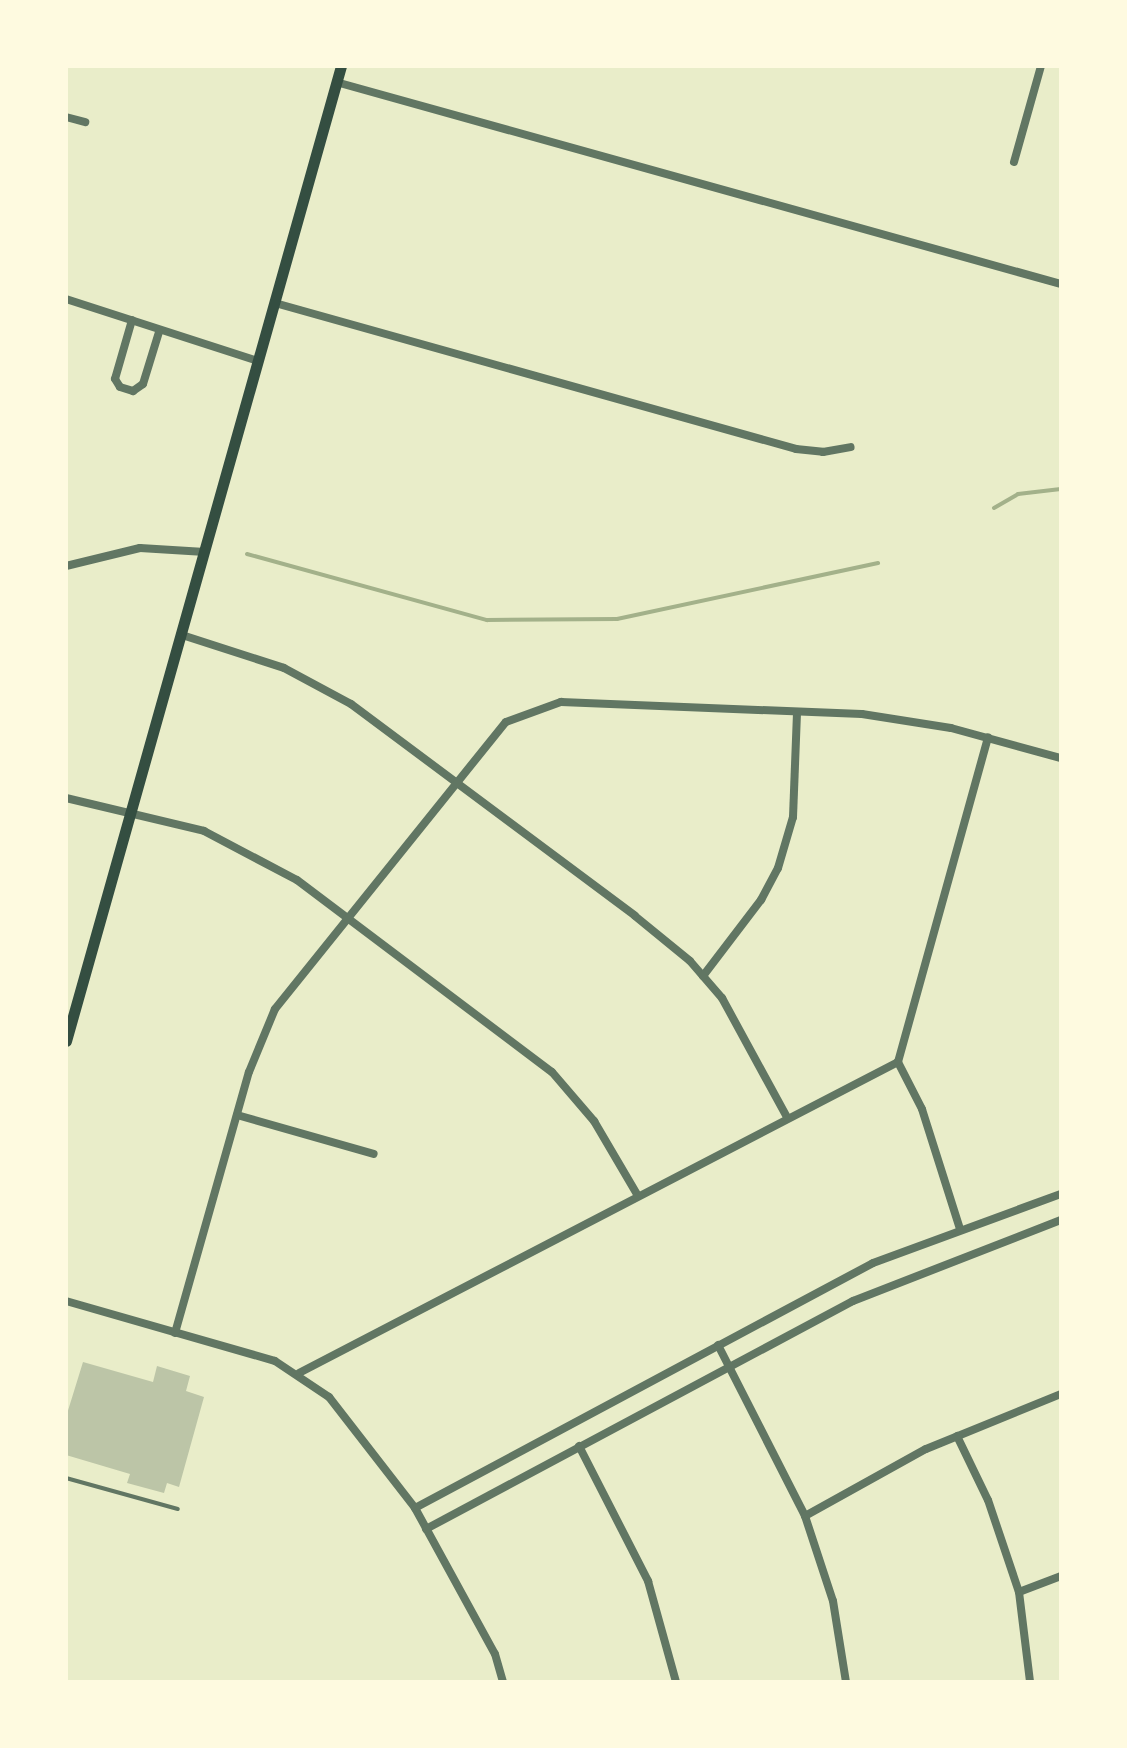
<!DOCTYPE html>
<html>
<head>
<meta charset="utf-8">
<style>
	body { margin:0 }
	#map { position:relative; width:1127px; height:1748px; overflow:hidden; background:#e9edc9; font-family:"Fira Sans",sans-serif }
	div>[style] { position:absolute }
	.stream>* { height:4px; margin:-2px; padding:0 2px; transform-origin:2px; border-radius:2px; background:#a3b18a }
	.building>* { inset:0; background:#bcc5a7 }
	.service>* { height:4px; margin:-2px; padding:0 2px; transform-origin:2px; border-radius:2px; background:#617663 }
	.minor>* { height:8px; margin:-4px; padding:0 4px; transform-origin:4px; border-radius:4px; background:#617663 }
	.secondary>* { height:11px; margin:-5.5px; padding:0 5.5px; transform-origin:5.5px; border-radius:5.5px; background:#344e41 }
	span { translate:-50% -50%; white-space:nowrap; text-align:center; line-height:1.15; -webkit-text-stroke:6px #fefae0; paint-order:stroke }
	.frame { position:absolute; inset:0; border:68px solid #fefae0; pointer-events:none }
</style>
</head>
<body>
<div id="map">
	<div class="stream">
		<div style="left:994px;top:508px;width:28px;rotate:-30deg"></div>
		<div style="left:1018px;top:494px;width:43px;rotate:-6.6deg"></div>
		<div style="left:247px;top:554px;width:249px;rotate:15.4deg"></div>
		<div style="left:487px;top:620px;width:130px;rotate:-0.4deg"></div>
		<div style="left:617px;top:619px;width:267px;rotate:-12.1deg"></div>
	</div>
	<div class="building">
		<div style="clip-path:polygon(83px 1362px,153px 1382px,157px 1366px,190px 1376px,186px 1391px,204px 1397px,179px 1487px,167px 1483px,164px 1493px,127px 1483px,130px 1474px,66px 1455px,66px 1417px)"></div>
	</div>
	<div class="service">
		<div style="left:66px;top:1478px;width:116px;rotate:15.5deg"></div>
	</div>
	<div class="minor">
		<div style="left:336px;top:82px;width:753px;rotate:15.57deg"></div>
		<div style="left:66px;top:117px;width:20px;rotate:15deg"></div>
		<div style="left:1014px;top:162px;width:100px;rotate:-74.3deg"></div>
		<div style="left:66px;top:299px;width:202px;rotate:17.9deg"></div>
		<div style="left:275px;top:303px;width:541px;rotate:15.65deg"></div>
		<div style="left:796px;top:449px;width:27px;rotate:6deg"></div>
		<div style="left:823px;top:452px;width:28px;rotate:-10deg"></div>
		<div style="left:132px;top:320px;width:61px;rotate:106.1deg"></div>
		<div style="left:115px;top:379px;width:9px;rotate:58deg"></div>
		<div style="left:120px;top:387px;width:14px;rotate:17deg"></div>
		<div style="left:133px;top:391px;width:12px;rotate:-35deg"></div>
		<div style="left:143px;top:384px;width:54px;rotate:-72.9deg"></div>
		<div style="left:66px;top:566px;width:76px;rotate:-13.7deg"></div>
		<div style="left:140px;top:548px;width:65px;rotate:3.5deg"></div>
		<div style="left:182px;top:635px;width:107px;rotate:17.9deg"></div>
		<div style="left:284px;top:668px;width:76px;rotate:28.2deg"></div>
		<div style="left:351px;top:704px;width:354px;rotate:36.7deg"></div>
		<div style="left:635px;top:916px;width:71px;rotate:39.3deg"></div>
		<div style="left:690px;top:961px;width:49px;rotate:49.1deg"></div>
		<div style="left:722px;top:998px;width:136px;rotate:61.4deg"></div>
		<div style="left:66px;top:798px;width:142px;rotate:13.4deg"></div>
		<div style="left:204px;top:831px;width:105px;rotate:27.8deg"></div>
		<div style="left:297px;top:880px;width:319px;rotate:37deg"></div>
		<div style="left:552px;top:1072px;width:65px;rotate:49.4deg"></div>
		<div style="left:594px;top:1121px;width:87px;rotate:59.6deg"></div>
		<div style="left:703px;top:976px;width:96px;rotate:-52.7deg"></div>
		<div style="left:761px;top:900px;width:36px;rotate:-62deg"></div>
		<div style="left:778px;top:868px;width:53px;rotate:-73.6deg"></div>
		<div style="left:793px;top:817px;width:105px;rotate:-87.8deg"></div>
		<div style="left:237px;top:1115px;width:142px;rotate:15.9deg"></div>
		<div style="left:960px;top:1229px;width:126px;rotate:-107.6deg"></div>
		<div style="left:922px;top:1109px;width:53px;rotate:-117.1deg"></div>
		<div style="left:898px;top:1062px;width:337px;rotate:-74.5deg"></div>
		<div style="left:66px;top:1301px;width:217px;rotate:16deg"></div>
		<div style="left:275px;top:1361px;width:65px;rotate:33.7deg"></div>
		<div style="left:329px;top:1397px;width:140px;rotate:52.2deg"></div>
		<div style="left:415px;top:1508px;width:166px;rotate:61.3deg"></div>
		<div style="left:495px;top:1654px;width:29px;rotate:74deg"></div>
		<div style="left:175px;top:1333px;width:271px;rotate:-74.2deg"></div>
		<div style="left:249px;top:1072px;width:68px;rotate:-67.6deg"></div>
		<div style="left:275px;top:1009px;width:368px;rotate:-51.2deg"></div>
		<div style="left:506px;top:722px;width:59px;rotate:-20deg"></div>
		<div style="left:561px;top:702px;width:301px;rotate:2.3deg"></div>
		<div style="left:862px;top:714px;width:90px;rotate:8.9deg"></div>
		<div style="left:951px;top:728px;width:114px;rotate:15.3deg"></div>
		<div style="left:718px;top:1345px;width:192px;rotate:63deg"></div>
		<div style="left:805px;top:1516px;width:89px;rotate:71.8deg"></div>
		<div style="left:833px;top:1601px;width:82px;rotate:80.9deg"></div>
		<div style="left:299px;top:1373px;width:675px;rotate:-27.44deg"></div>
		<div style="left:957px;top:1436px;width:71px;rotate:64.2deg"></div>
		<div style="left:988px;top:1500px;width:97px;rotate:71.4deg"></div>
		<div style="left:1019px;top:1592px;width:91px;rotate:83deg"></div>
		<div style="left:579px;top:1446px;width:152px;rotate:62.9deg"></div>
		<div style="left:648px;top:1581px;width:105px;rotate:74.5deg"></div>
		<div style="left:415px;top:1508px;width:519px;rotate:-28.14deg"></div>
		<div style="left:873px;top:1263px;width:200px;rotate:-20.2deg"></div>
		<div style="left:805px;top:1516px;width:138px;rotate:-29deg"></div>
		<div style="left:926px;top:1449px;width:146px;rotate:-22.2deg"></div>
		<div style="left:426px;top:1529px;width:484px;rotate:-28.1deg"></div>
		<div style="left:853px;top:1301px;width:223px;rotate:-21.3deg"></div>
		<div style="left:1019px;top:1592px;width:45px;rotate:-20.9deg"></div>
	</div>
	<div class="secondary">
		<div style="left:66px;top:1041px;width:1013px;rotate:-74.25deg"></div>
	</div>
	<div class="frame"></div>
</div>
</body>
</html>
